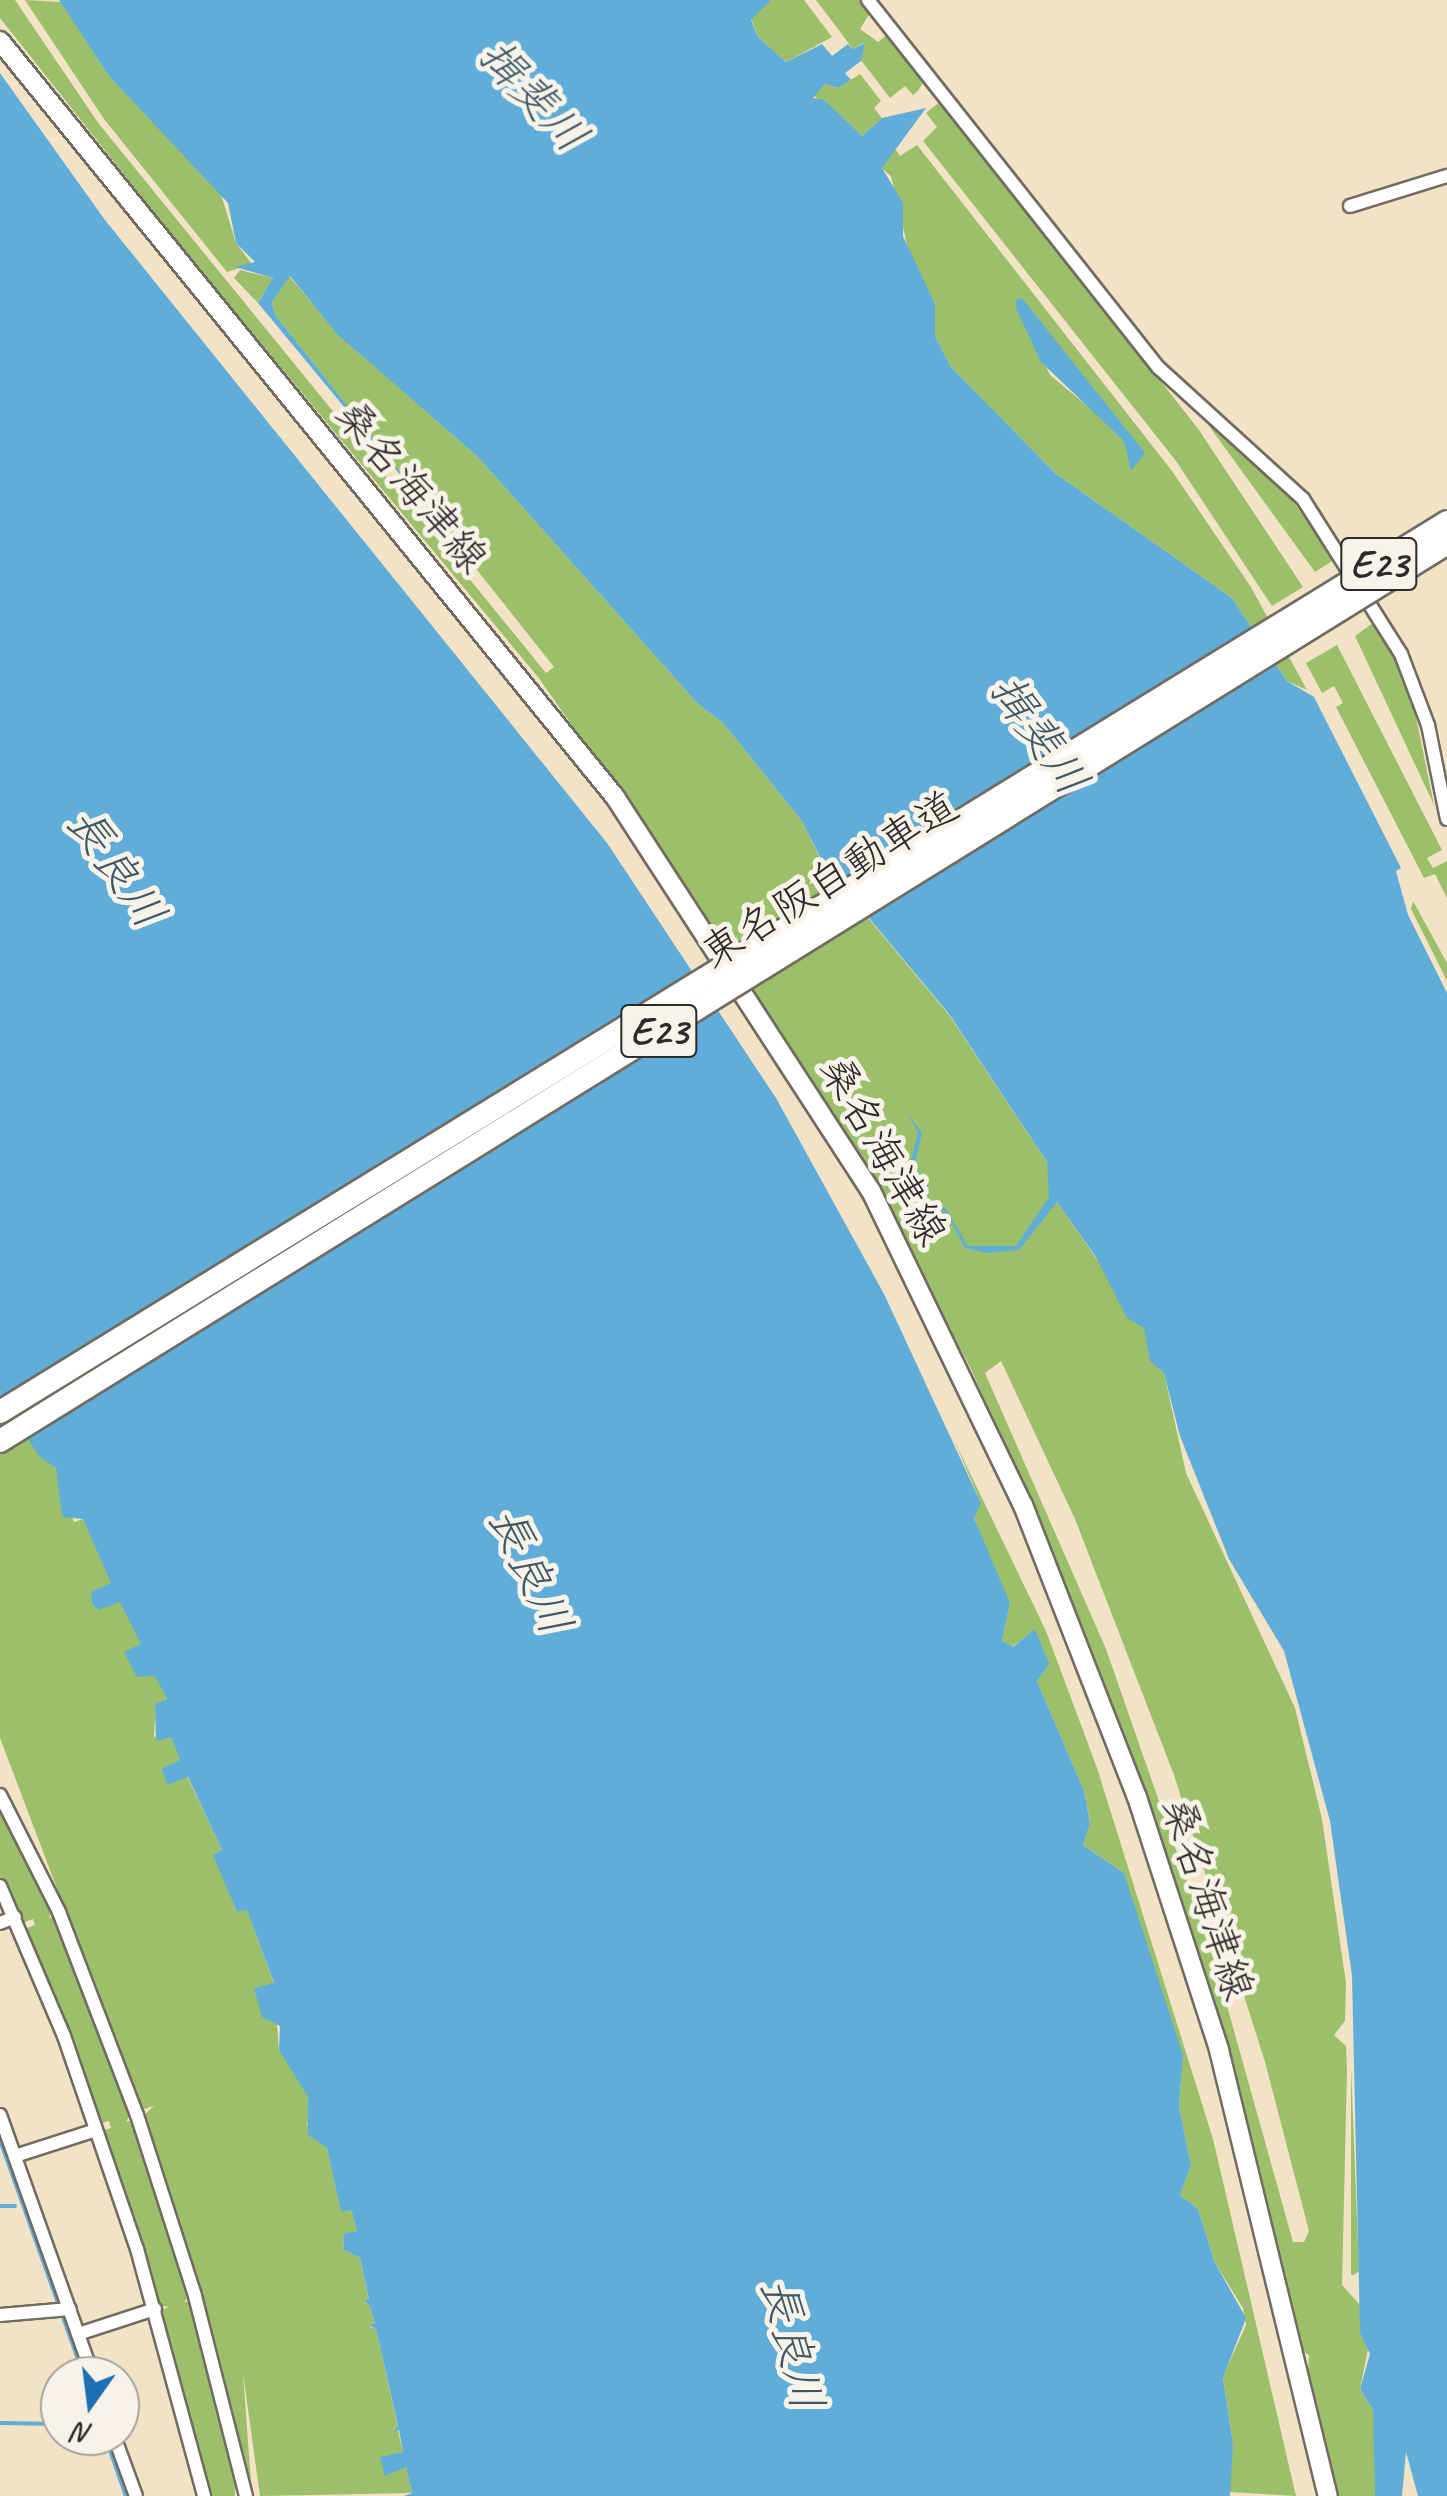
<!DOCTYPE html>
<html>
<head>
<meta charset="utf-8">
<style>
	body { margin:0 }
	#map { position:relative; width:1447px; height:2496px; overflow:hidden; background:#f2e2c6; font-family:Caveat,"Klee One",sans-serif }
	div>[style] { position:absolute }
	.green>* { inset:0; background:#9cc06a }
	.water>* { inset:0; background:#60add9 }
	.stream>* { height:4px; margin:-2px; padding:0 2px; transform-origin:2px; border-radius:2px; background:#60add9 }
	.roads { filter:drop-shadow(2px 0 #716b61) drop-shadow(-2px 0 #716b61) drop-shadow(0 2px #716b61) drop-shadow(0 -2px #716b61) }
	.street>* { height:12px; margin:-6px; padding:0 6px; transform-origin:6px; border-radius:6px; background:#fff }
	.secondary>* { height:18px; margin:-9px; padding:0 9px; transform-origin:9px; border-radius:9px; background:#fff }
	.bridges { filter:drop-shadow(2px 0 #716b61) drop-shadow(-2px 0 #716b61) drop-shadow(0 2px #716b61) drop-shadow(0 -2px #716b61) }
	.highway-bridge>* { height:22px; margin:-11px; padding:0 11px; transform-origin:11px; border-radius:11px; background:#fff }
	span { translate:-50% -50%; white-space:nowrap; text-align:center; line-height:1.15; -webkit-text-stroke:10px #f7f3e8; paint-order:stroke }
	.shield-label span { padding:2px 8px; background:#f7f3e8; border:2px solid; border-radius:8px; -webkit-text-stroke-width:0 }
	.shield-label { font-size:40px; color:#2b2b2b; font-weight:700 }
	.street-label { font-size:42px; color:#2b2b2b }
	.water-label { font-size:45px; color:#3e5868; font-style:italic }
	.north { position:absolute; left:40px; top:2356px; width:100px; height:100px; box-sizing:border-box; background:#f7f3e8; border:2px solid #a5a39c; border-radius:50%; rotate:194deg; font-size:28px; font-weight:700; line-height:40px; text-align:center; color:#2b2b2b }
	.north::after { content:''; display:block; margin:auto; width:35px; height:45px; background:#1f6fb2; clip-path:polygon(50% 0,100% 100%,50% 72%,0 100%) }
</style>
</head>
<body>
<div id="map">
	<div class="green">
		<div style="clip-path:polygon(evenodd,0 0,15px 0,99px 124px,546px 673px,554px 667px,275px 315px,272px 302px,289px 276px,338px 334px,477px 456px,698px 704px,723px 723px,802px 821px,823px 864px,949px 1015px,1047px 1162px,1053px 1196px,1144px 1327px,1164px 1373px,1186px 1473px,1295px 1708px,1322px 1819px,1346px 1983px,1345px 2021px,1334px 2035px,1346px 2046px,1347px 2069px,1342px 2285px,1360px 2305px,1360px 2333px,1369px 2344px,1360px 2389px,1373px 2410px,1378px 2496px,1338px 2496px,1308px 2372px,1309px 2355px,1302px 2351px,1225px 2049px,1142px 1794px,1029px 1501px,971px 1369px,873px 1185px,714px 928px,538px 677px,195px 264px,0 18px,0 0,1001px 1361px,1075px 1519px,1174px 1775px,1265px 2062px,1309px 2231px,1304px 2242px,1293px 2242px,1214px 1959px,1106px 1649px,985px 1373px,1001px 1361px)"></div>
		<div style="clip-path:polygon(25px 0,61px 2px,109px 76px,220px 191px,236px 243px,252px 264px,227px 272px,104px 119px)"></div>
		<div style="clip-path:polygon(771px 0,804px 0,832px 37px,786px 62px,758px 37px,751px 18px)"></div>
		<div style="clip-path:polygon(816px 0,861px 0,870px 13px,860px 29px,878px 42px,887px 35px,924px 81px,918px 91px,913px 95px,905px 86px,890px 98px,857px 55px,864px 43px,853px 49px)"></div>
		<div style="clip-path:polygon(860px 74px,881px 101px,874px 108px,882px 118px,862px 136px,813px 95px,825px 84px,838px 88px)"></div>
		<div style="clip-path:polygon(941px 101px,1199px 430px,1303px 587px,1272px 606px,1176px 461px,923px 141px,937px 127px,926px 113px)"></div>
		<div style="clip-path:polygon(evenodd,917px 145px,1172px 471px,1251px 587px,1307px 690px,1287px 681px,1232px 598px,1055px 473px,951px 367px,935px 336px,935px 304px,912px 266px,891px 176px,881px 168px,888px 154px,896px 150px,900px 156px,917px 145px,1015px 302px,1144px 453px,1050px 375px,1015px 302px)"></div>
		<div style="clip-path:polygon(240px 270px,273px 278px,258px 303px,234px 278px)"></div>
		<div style="clip-path:polygon(1204px 419px,1276px 480px,1337px 558px,1315px 572px)"></div>
		<div style="clip-path:polygon(1377px 620px,1412px 698px,1434px 805px,1355px 636px)"></div>
		<div style="clip-path:polygon(1337px 645px,1442px 850px,1427px 858px,1433px 868px,1447px 861px,1447px 898px,1435px 874px,1424px 878px,1336px 707px,1343px 703px,1334px 686px,1322px 693px,1306px 663px)"></div>
		<div style="clip-path:polygon(1413px 901px,1447px 963px,1447px 981px,1411px 909px)"></div>
		<div style="clip-path:polygon(0 1399px,56px 1468px,74px 1522px,83px 1519px,167px 1699px,156px 1704px,154px 1737px,171px 1737px,181px 1761px,161px 1769px,169px 1785px,187px 1776px,222px 1850px,214px 1855px,237px 1912px,247px 1909px,274px 1984px,279px 2050px,304px 2086px,312px 2111px,307px 2124px,327px 2148px,341px 2211px,351px 2210px,357px 2231px,343px 2235px,344px 2250px,360px 2258px,369px 2300px,364px 2302px,370px 2305px,375px 2325px,369px 2326px,376px 2329px,398px 2427px,393px 2430px,398px 2430px,403px 2452px,380px 2458px,406px 2466px,412px 2493px,260px 2496px,243px 2373px,252px 2496px,202px 2299px,143px 2116px,154px 2106px,141px 2110px,0 1738px)"></div>
		<div style="clip-path:polygon(954px 1440px,1046px 1631px,1097px 1768px,1213px 2139px,1296px 2496px,1228px 2492px,1233px 2444px,1223px 2377px,1246px 2325px,1243px 2308px,1215px 2263px,1198px 2209px,1180px 2195px,1191px 2166px,1179px 2106px,1181px 2081px,1124px 1873px,1083px 1845px,1090px 1822px,1084px 1791px,1037px 1681px,1035px 1630px,1012px 1647px,1002px 1641px,1010px 1603px,984px 1549px,972px 1510px,981px 1503px)"></div>
		<div style="clip-path:polygon(0 1803px,52px 1911px,49px 1918px,55px 1916px,130px 2115px,126px 2122px,132px 2120px,188px 2297px,184px 2302px,190px 2301px,235px 2475px,235px 2496px,207px 2496px,159px 2311px,169px 2307px,157px 2305px,101px 2131px,111px 2128px,109px 2121px,99px 2124px,25px 1929px,35px 1925px,33px 1919px,22px 1923px,0 1876px)"></div>
		<div style="clip-path:polygon(1351px 2066px,1359px 2271px,1354px 2275px,1351px 2275px)"></div>
	</div>
	<div class="water">
		<div style="clip-path:polygon(59px 0,771px 0,751px 20px,758px 37px,786px 62px,822px 44px,832px 56px,848px 44px,853px 49px,865px 43px,861px 61px,845px 73px,851px 80px,838px 88px,825px 84px,813px 98px,824px 100px,862px 136px,882px 118px,926px 108px,882px 168px,903px 203px,903px 236px,935px 304px,935px 336px,951px 367px,1055px 473px,1232px 598px,1287px 681px,1314px 697px,1401px 868px,1396px 871px,1408px 915px,1447px 993px,1447px 2496px,1418px 2496px,1406px 2452px,1402px 2496px,1375px 2496px,1373px 2410px,1360px 2389px,1370px 2354px,1360px 2333px,1352px 1976px,1330px 1821px,1284px 1651px,1229px 1559px,1180px 1436px,1164px 1373px,1150px 1361px,1144px 1328px,1127px 1318px,1096px 1257px,1057px 1202px,1019px 1250px,988px 1253px,965px 1248px,947px 1214px,924px 1202px,924px 1181px,909px 1169px,918px 1132px,906px 1112px,922px 1133px,914px 1167px,928px 1180px,928px 1200px,946px 1209px,968px 1246px,1016px 1246px,1049px 1197px,1047px 1162px,949px 1014px,823px 863px,802px 821px,723px 723px,698px 704px,477px 456px,337px 334px,290px 276px,272px 302px,275px 315px,456px 542px,258px 303px,273px 278px,235px 267px,255px 262px,236px 243px,228px 203px,109px 76px)"></div>
		<div style="clip-path:polygon(0 73px,105px 220px,607px 843px,776px 1098px,884px 1294px,981px 1503px,974px 1518px,1010px 1603px,1002px 1641px,1013px 1647px,1035px 1629px,1049px 1664px,1037px 1681px,1084px 1791px,1090px 1823px,1083px 1845px,1124px 1873px,1183px 2055px,1179px 2106px,1191px 2166px,1180px 2195px,1198px 2209px,1215px 2263px,1246px 2318px,1223px 2378px,1233px 2444px,1230px 2496px,404px 2496px,412px 2493px,406px 2467px,385px 2476px,380px 2457px,403px 2452px,399px 2430px,393px 2431px,398px 2426px,376px 2329px,369px 2325px,375px 2324px,370px 2306px,364px 2301px,369px 2299px,360px 2258px,344px 2250px,343px 2234px,357px 2231px,351px 2210px,341px 2212px,327px 2148px,308px 2135px,308px 2097px,279px 2050px,280px 2026px,262px 2017px,254px 1988px,274px 1983px,247px 1910px,237px 1912px,213px 1855px,222px 1850px,188px 1777px,168px 1785px,161px 1769px,180px 1760px,171px 1737px,156px 1741px,155px 1704px,167px 1699px,155px 1676px,137px 1677px,124px 1652px,141px 1644px,120px 1602px,98px 1610px,92px 1603px,91px 1592px,111px 1583px,83px 1519px,62px 1517px,56px 1468px,40px 1457px,0 1399px)"></div>
		<div style="clip-path:polygon(1022px 298px,1145px 453px,1131px 471px,1124px 441px,1041px 362px,1017px 311px,1015px 301px)"></div>
	</div>
	<div class="stream">
		<div style="left:0;top:2140px;width:176px;rotate:70.4deg"></div>
		<div style="left:0;top:2206px;width:15px"></div>
		<div style="left:62px;top:2314px;width:66px;rotate:70.5deg"></div>
		<div style="left:0;top:2423px;width:60px;rotate:1deg"></div>
		<div style="left:105px;top:2436px;width:64px;rotate:70.7deg"></div>
	</div>
	<div class="roads">
		<div class="street">
			<div style="left:868px;top:0;width:469px;rotate:51.7deg"></div>
			<div style="left:1159px;top:368px;width:195px;rotate:42.3deg"></div>
			<div style="left:1303px;top:499px;width:183px;rotate:57.7deg"></div>
			<div style="left:1401px;top:654px;width:76px;rotate:69.2deg"></div>
			<div style="left:1428px;top:725px;width:96px;rotate:78.6deg"></div>
			<div style="left:1350px;top:206px;width:102px;rotate:-17.2deg"></div>
			<div style="left:0;top:1795px;width:131px;rotate:63.2deg"></div>
			<div style="left:59px;top:1912px;width:217px;rotate:69deg"></div>
			<div style="left:137px;top:2115px;width:190px;rotate:72.2deg"></div>
			<div style="left:195px;top:2296px;width:206px;rotate:75.7deg"></div>
			<div style="left:0;top:1886px;width:163px;rotate:66.9deg"></div>
			<div style="left:64px;top:2036px;width:225px;rotate:71.1deg"></div>
			<div style="left:137px;top:2249px;width:256px;rotate:74.8deg"></div>
			<div style="left:0;top:1923px;width:16px;rotate:-22deg"></div>
			<div style="left:0;top:2115px;width:277px;rotate:70.4deg"></div>
			<div style="left:15px;top:2156px;width:85px;rotate:-17.8deg"></div>
			<div style="left:0;top:2315px;width:70px;rotate:-4.9deg"></div>
			<div style="left:78px;top:2334px;width:81px;rotate:-18deg"></div>
			<div style="left:114px;top:2436px;width:64px;rotate:69.9deg"></div>
		</div>
		<div class="secondary">
			<div style="left:0;top:41px;width:975px;rotate:50.87deg"></div>
			<div style="left:615px;top:797px;width:470px;rotate:57deg"></div>
			<div style="left:871px;top:1191px;width:349px;rotate:64.2deg"></div>
			<div style="left:1023px;top:1505px;width:313px;rotate:68.7deg"></div>
			<div style="left:1137px;top:1797px;width:266px;rotate:72deg"></div>
			<div style="left:1219px;top:2050px;width:459px;rotate:76.3deg"></div>
		</div>
	</div>
	<div class="bridges">
		<div class="highway-bridge">
			<div style="left:0;top:1412px;width:1699px;rotate:-31.59deg"></div>
			<div style="left:0;top:1441px;width:1703px;rotate:-31.82deg"></div>
		</div>
	</div>
	<div class="shield-label">
		<span style="left:1379px;top:564px">E23</span>
		<span style="left:659px;top:1031px">E23</span>
	</div>
	<div class="street-label">
		<span style="left:411px;top:487px;rotate:50deg">桑名海津線</span>
		<span style="left:830px;top:880px;rotate:-32deg">東名阪自動車道</span>
		<span style="left:883px;top:1151px;rotate:60deg">桑名海津線</span>
		<span style="left:1207px;top:1899px;rotate:72deg">桑名海津線</span>
	</div>
	<div class="water-label">
		<span style="left:533px;top:96px;rotate:47deg">揖斐川</span>
		<span style="left:1039px;top:735px;rotate:55deg">揖斐川</span>
		<span style="left:116px;top:868px;rotate:55deg">長良川</span>
		<span style="left:530px;top:1571px;rotate:65deg">長良川</span>
		<span style="left:792px;top:2344px;rotate:76deg">長良川</span>
	</div>
	<div class="north">N</div>
</div>
</body>
</html>
